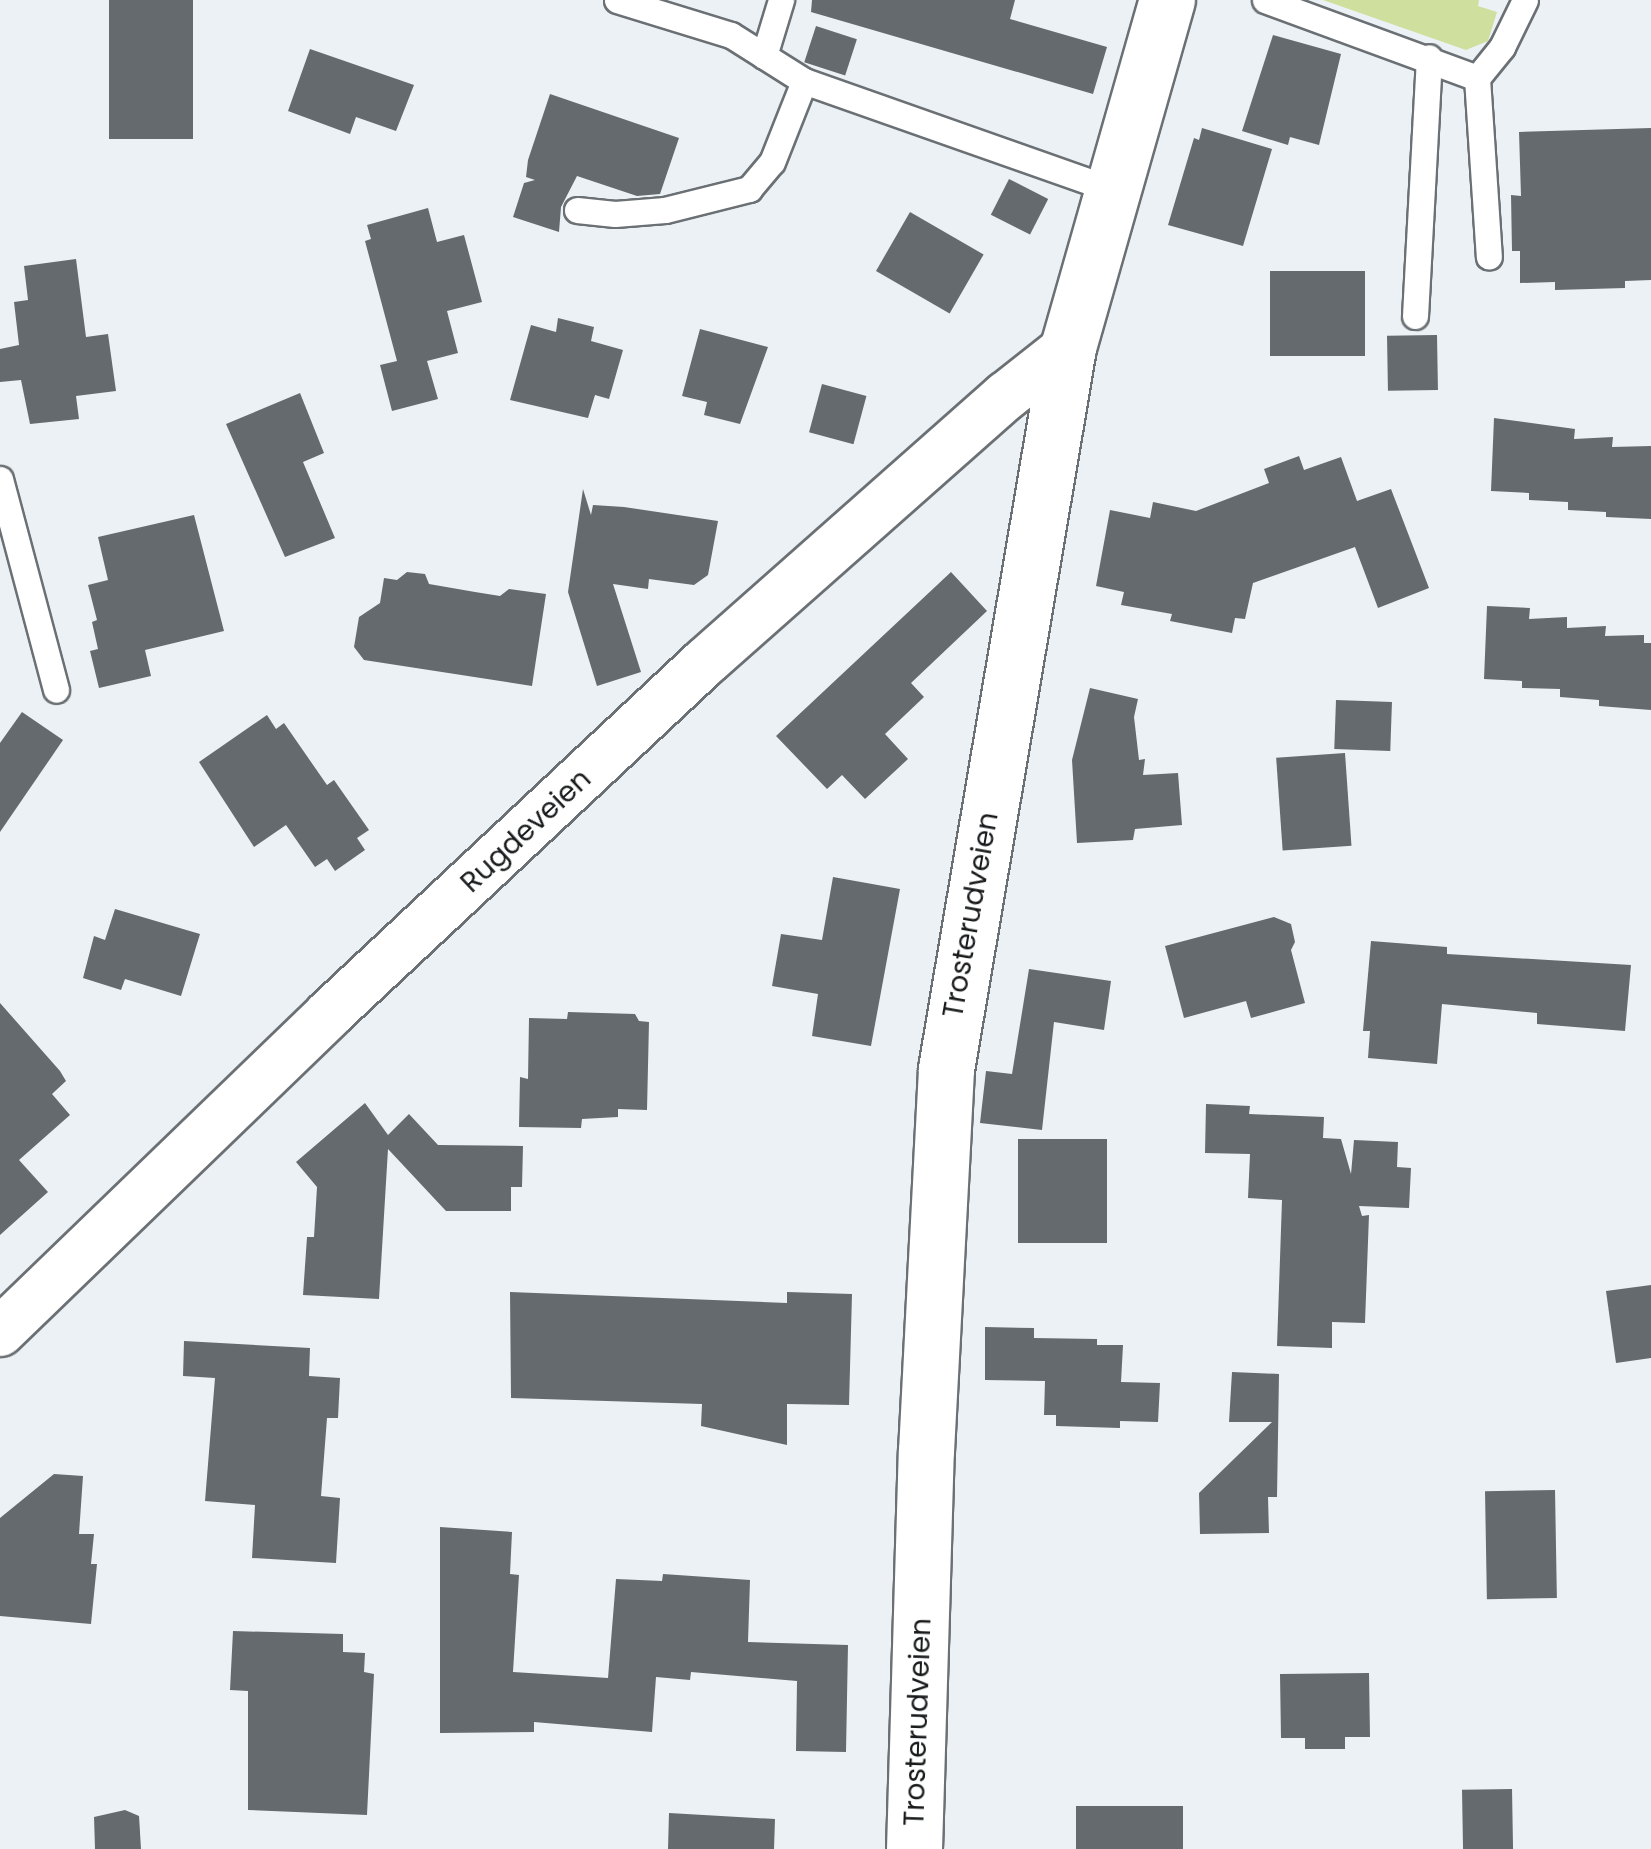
<!DOCTYPE html>
<html>
<head>
<meta charset="utf-8">
<style>
	body { margin:0 }
	#map { position:relative; width:1651px; height:1849px; overflow:hidden; background:#ebf1f5; font-family:Poppins,sans-serif }
	div>[style] { position:absolute }
	.green>* { inset:0; background:#cfdf9d }
	.building>* { inset:0; background:#656a6e; transform-origin:0 0 }
	.roads { filter:drop-shadow(2px 0 #6b7074) drop-shadow(-2px 0 #6b7074) drop-shadow(0 2px #6b7074) drop-shadow(0 -2px #6b7074) }
	.lane>* { height:25px; margin:-12.5px; padding:0 12.5px; transform-origin:12.5px; border-radius:12.5px; background:#fff }
	.street>* { height:48px; margin:-24px; padding:0 24px; transform-origin:24px; border-radius:24px; background:#fff }
	.secondary>* { height:55px; margin:-27.5px; padding:0 27.5px; transform-origin:27.5px; border-radius:27.5px; background:#fff }
	span { translate:-50% -50%; white-space:nowrap; text-align:center; line-height:1.15; -webkit-text-stroke:8px #fff; paint-order:stroke }
	.street-label { font-size:28px; color:#17191a }
</style>
</head>
<body>
<div id="map">
	<div class="green">
		<div style="clip-path:polygon(1323px 0,1479px 0,1478px 6px,1497px 12px,1488px 41px,1466px 50px)"></div>
	</div>
	<div class="building">
		<div style="left:109px;top:0;width:84px;height:139px"></div>
		<div style="clip-path:polygon(812px 0,1015px 0,1010px 19px,1107px 47px,1093px 94px,811px 12px)"></div>
		<div style="left:816px;top:26px;width:43px;height:38px;rotate:18deg"></div>
		<div style="clip-path:polygon(1273px 35px,1341px 54px,1319px 145px,1290px 137px,1288px 145px,1242px 131px)"></div>
		<div style="clip-path:polygon(310px 49px,414px 85px,396px 131px,356px 117px,350px 134px,288px 111px)"></div>
		<div style="clip-path:polygon(550px 94px,679px 138px,660px 194px,637px 196px,577px 176px,561px 207px,559px 232px,513px 217px,524px 183px,535px 180px,526px 177px,528px 160px)"></div>
		<div style="clip-path:polygon(1202px 128px,1272px 149px,1243px 246px,1168px 225px,1194px 138px,1199px 140px)"></div>
		<div style="clip-path:polygon(1651px 128px,1651px 280px,1625px 281px,1625px 288px,1555px 290px,1555px 282px,1520px 283px,1520px 251px,1512px 251px,1511px 195px,1521px 196px,1519px 132px)"></div>
		<div style="left:1009px;top:179px;width:44px;height:40px;rotate:27deg"></div>
		<div style="clip-path:polygon(428px 208px,437px 242px,464px 235px,482px 302px,447px 311px,458px 353px,427px 361px,438px 399px,392px 411px,380px 365px,397px 361px,365px 241px,371px 239px,367px 225px)"></div>
		<div style="left:910px;top:212px;width:85px;height:68px;rotate:30deg"></div>
		<div style="clip-path:polygon(76px 259px,86px 337px,108px 334px,116px 391px,76px 396px,79px 419px,30px 424px,21px 380px,0 382px,0 349px,19px 345px,14px 302px,28px 300px,24px 266px)"></div>
		<div style="left:1270px;top:271px;width:95px;height:85px"></div>
		<div style="clip-path:polygon(558px 318px,594px 327px,591px 341px,623px 350px,609px 399px,595px 395px,588px 418px,510px 400px,531px 325px,556px 332px)"></div>
		<div style="clip-path:polygon(700px 329px,768px 347px,740px 424px,704px 415px,707px 402px,682px 396px)"></div>
		<div style="left:1437px;top:335px;width:55px;height:50px;rotate:89deg"></div>
		<div style="left:822px;top:384px;width:46px;height:50px;rotate:15deg"></div>
		<div style="clip-path:polygon(300px 393px,324px 453px,303px 462px,335px 538px,285px 557px,226px 424px)"></div>
		<div style="clip-path:polygon(1494px 418px,1575px 429px,1574px 439px,1613px 437px,1612px 447px,1651px 446px,1651px 519px,1606px 517px,1606px 512px,1568px 510px,1568px 502px,1529px 500px,1529px 493px,1491px 491px)"></div>
		<div style="clip-path:polygon(1299px 456px,1304px 470px,1341px 457px,1357px 501px,1391px 489px,1429px 588px,1378px 608px,1355px 547px,1253px 583px,1245px 619px,1235px 618px,1232px 633px,1170px 621px,1172px 614px,1121px 605px,1124px 592px,1096px 586px,1110px 510px,1150px 518px,1153px 502px,1196px 511px,1269px 483px,1264px 469px)"></div>
		<div style="clip-path:polygon(583px 489px,591px 515px,593px 505px,624px 507px,718px 521px,708px 575px,694px 585px,649px 579px,648px 589px,613px 584px,641px 672px,597px 686px,568px 592px)"></div>
		<div style="clip-path:polygon(194px 515px,224px 631px,145px 650px,151px 676px,99px 688px,90px 651px,98px 649px,92px 622px,97px 620px,88px 585px,108px 580px,98px 537px)"></div>
		<div style="clip-path:polygon(407px 572px,425px 574px,429px 584px,475px 592px,500px 596px,509px 589px,546px 594px,532px 686px,364px 660px,354px 647px,359px 617px,380px 603px,384px 578px,397px 580px)"></div>
		<div style="clip-path:polygon(951px 572px,987px 611px,911px 683px,924px 697px,885px 734px,908px 759px,865px 799px,842px 775px,827px 789px,776px 736px)"></div>
		<div style="clip-path:polygon(1487px 606px,1530px 608px,1529px 619px,1567px 617px,1567px 628px,1606px 626px,1605px 636px,1644px 635px,1644px 643px,1651px 643px,1651px 710px,1599px 706px,1599px 700px,1560px 697px,1560px 689px,1522px 688px,1522px 681px,1484px 679px)"></div>
		<div style="clip-path:polygon(1090px 688px,1138px 699px,1134px 717px,1139px 760px,1145px 759px,1143px 775px,1178px 773px,1182px 825px,1135px 829px,1133px 840px,1077px 843px,1072px 760px)"></div>
		<div style="left:1336px;top:700px;width:56px;height:49px;rotate:2deg"></div>
		<div style="clip-path:polygon(22px 712px,63px 740px,0 832px,0 743px)"></div>
		<div style="clip-path:polygon(267px 715px,276px 729px,284px 723px,327px 785px,334px 780px,369px 830px,357px 838px,365px 850px,335px 871px,327px 859px,315px 867px,286px 825px,254px 847px,199px 762px)"></div>
		<div style="left:1345px;top:753px;width:93px;height:69px;rotate:86deg"></div>
		<div style="clip-path:polygon(833px 877px,900px 889px,871px 1046px,812px 1036px,818px 994px,772px 986px,781px 934px,822px 940px)"></div>
		<div style="clip-path:polygon(115px 909px,200px 934px,181px 996px,125px 979px,121px 990px,83px 978px,94px 936px,105px 940px)"></div>
		<div style="clip-path:polygon(1274px 917px,1291px 924px,1295px 942px,1291px 950px,1305px 1003px,1251px 1018px,1246px 1001px,1184px 1018px,1165px 946px)"></div>
		<div style="clip-path:polygon(1371px 941px,1447px 947px,1447px 954px,1631px 965px,1625px 1031px,1537px 1024px,1537px 1013px,1442px 1004px,1437px 1064px,1368px 1058px,1370px 1031px,1363px 1031px)"></div>
		<div style="clip-path:polygon(1029px 969px,1111px 981px,1104px 1030px,1054px 1022px,1042px 1130px,980px 1123px,986px 1071px,1012px 1074px)"></div>
		<div style="clip-path:polygon(0 1003px,60px 1071px,66px 1081px,52px 1094px,70px 1115px,19px 1160px,48px 1192px,0 1235px)"></div>
		<div style="clip-path:polygon(568px 1012px,635px 1014px,639px 1021px,649px 1022px,647px 1110px,618px 1109px,618px 1117px,582px 1119px,581px 1128px,519px 1127px,520px 1077px,528px 1079px,529px 1018px,567px 1019px)"></div>
		<div style="clip-path:polygon(365px 1103px,388px 1135px,409px 1114px,438px 1145px,523px 1146px,522px 1187px,511px 1187px,511px 1211px,446px 1211px,388px 1149px,379px 1299px,303px 1295px,307px 1237px,314px 1237px,317px 1187px,296px 1162px)"></div>
		<div style="clip-path:polygon(1206px 1104px,1250px 1106px,1249px 1114px,1324px 1117px,1323px 1138px,1341px 1139px,1351px 1174px,1354px 1140px,1398px 1142px,1397px 1167px,1411px 1168px,1409px 1208px,1359px 1206px,1362px 1216px,1369px 1215px,1365px 1323px,1332px 1322px,1332px 1348px,1277px 1346px,1282px 1200px,1248px 1198px,1250px 1154px,1205px 1153px)"></div>
		<div style="left:1018px;top:1139px;width:89px;height:104px"></div>
		<div style="clip-path:polygon(1651px 1285px,1651px 1358px,1616px 1363px,1606px 1291px)"></div>
		<div style="clip-path:polygon(510px 1292px,787px 1303px,787px 1292px,852px 1294px,849px 1405px,787px 1404px,787px 1445px,701px 1426px,702px 1404px,511px 1398px)"></div>
		<div style="clip-path:polygon(985px 1327px,1034px 1328px,1034px 1338px,1097px 1339px,1097px 1345px,1123px 1345px,1121px 1382px,1160px 1383px,1158px 1422px,1120px 1421px,1120px 1428px,1056px 1426px,1056px 1415px,1044px 1415px,1045px 1381px,985px 1380px)"></div>
		<div style="clip-path:polygon(184px 1341px,310px 1348px,309px 1376px,340px 1378px,338px 1418px,327px 1418px,321px 1496px,340px 1498px,336px 1563px,252px 1558px,255px 1505px,205px 1501px,215px 1378px,183px 1376px)"></div>
		<div style="clip-path:polygon(1232px 1372px,1279px 1374px,1277px 1497px,1268px 1497px,1269px 1533px,1200px 1534px,1199px 1493px,1272px 1422px,1229px 1422px)"></div>
		<div style="clip-path:polygon(54px 1474px,83px 1476px,79px 1534px,94px 1534px,91px 1564px,97px 1564px,91px 1624px,0 1616px,0 1518px)"></div>
		<div style="left:1555px;top:1490px;width:108px;height:70px;rotate:89deg"></div>
		<div style="clip-path:polygon(440px 1527px,512px 1532px,510px 1574px,519px 1575px,513px 1672px,608px 1678px,616px 1579px,662px 1581px,663px 1574px,750px 1580px,748px 1642px,848px 1645px,846px 1752px,796px 1751px,797px 1681px,691px 1672px,690px 1680px,656px 1677px,652px 1732px,534px 1722px,534px 1732px,440px 1733px)"></div>
		<div style="clip-path:polygon(233px 1631px,343px 1634px,343px 1652px,365px 1653px,364px 1672px,374px 1674px,367px 1815px,248px 1810px,248px 1691px,230px 1690px)"></div>
		<div style="clip-path:polygon(1369px 1673px,1370px 1737px,1345px 1737px,1345px 1749px,1305px 1749px,1305px 1738px,1281px 1738px,1280px 1674px)"></div>
		<div style="left:1512px;top:1789px;width:60px;height:50px;rotate:89deg"></div>
		<div style="left:1183px;top:1806px;width:43px;height:107px;rotate:90deg"></div>
		<div style="clip-path:polygon(125px 1810px,139px 1816px,141px 1849px,95px 1849px,94px 1817px)"></div>
		<div style="clip-path:polygon(669px 1813px,775px 1819px,774px 1849px,668px 1849px)"></div>
	</div>
	<div class="roads">
		<div class="lane">
			<div style="left:617px;top:0;width:119px;rotate:17.1deg"></div>
			<div style="left:731px;top:35px;width:86px;rotate:32.2deg"></div>
			<div style="left:804px;top:81px;width:329px;rotate:19.4deg"></div>
			<div style="left:1265px;top:0;width:226px;rotate:20.2deg"></div>
			<div style="left:1477px;top:78px;width:179px;rotate:86.2deg"></div>
			<div style="left:764px;top:56px;width:59px;rotate:-73.1deg"></div>
			<div style="left:1477px;top:78px;width:40px;rotate:-51deg"></div>
			<div style="left:1502px;top:47px;width:52px;rotate:-63.9deg"></div>
			<div style="left:577px;top:210px;width:38px;rotate:6deg"></div>
			<div style="left:615px;top:214px;width:50px;rotate:-4.6deg"></div>
			<div style="left:665px;top:210px;width:87px;rotate:-14deg"></div>
			<div style="left:749px;top:189px;width:35px;rotate:-50deg"></div>
			<div style="left:772px;top:162px;width:87px;rotate:-68.4deg"></div>
			<div style="left:1415px;top:316px;width:259px;rotate:-86.9deg"></div>
			<div style="left:0;top:479px;width:218px;rotate:75.1deg"></div>
		</div>
		<div class="street">
			<div style="left:0;top:1332px;width:458px;rotate:-44deg"></div>
			<div style="left:329px;top:1014px;width:515px;rotate:-43.11deg"></div>
			<div style="left:705px;top:662px;width:402px;rotate:-41.5deg"></div>
			<div style="left:1006px;top:396px;width:79px;rotate:-38.3deg"></div>
		</div>
		<div class="secondary">
			<div style="left:914px;top:1849px;width:398px;rotate:-88.3deg"></div>
			<div style="left:926px;top:1451px;width:383px;rotate:-87deg"></div>
			<div style="left:946px;top:1069px;width:732px;rotate:-80.41deg"></div>
			<div style="left:1068px;top:347px;width:361px;rotate:-74.1deg"></div>
		</div>
	</div>
	<div class="street-label">
		<span style="left:526px;top:831px;rotate:-43deg">Rugdeveien</span>
		<span style="left:971px;top:915px;rotate:-80deg">Trosterudveien</span>
		<span style="left:918px;top:1722px;rotate:-88deg">Trosterudveien</span>
	</div>
</div>
</body>
</html>
